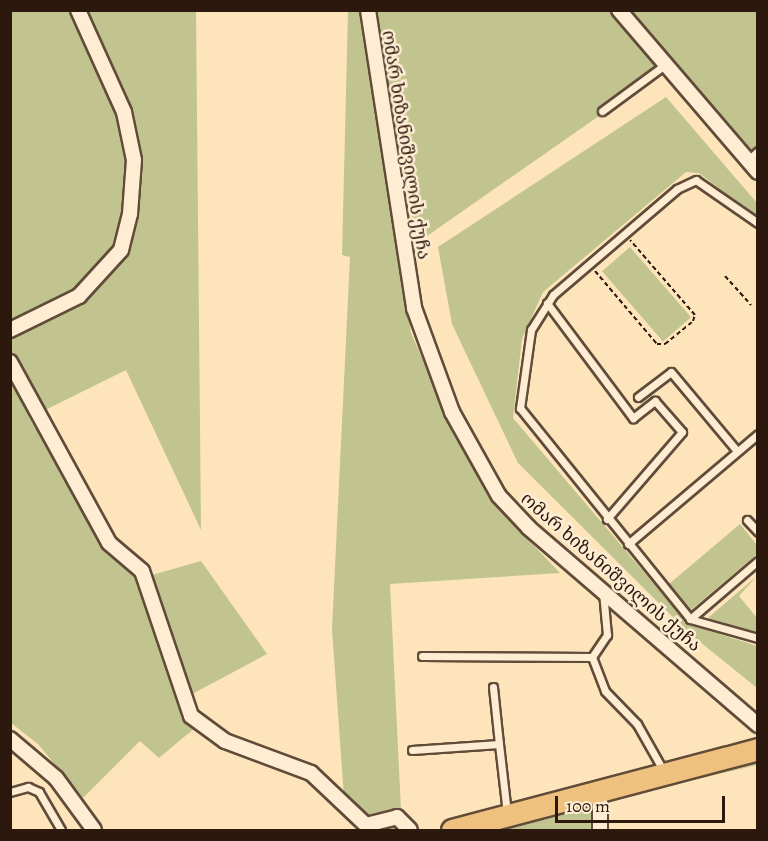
<!DOCTYPE html>
<html>
<head>
<meta charset="utf-8">
<style>
	body { margin:0 }
	#map { position:relative; width:768px; height:841px; overflow:hidden; background:#fde4bb; font-family:Alegreya,"Noto Serif Georgian",serif }
	div>[style] { position:absolute }
	.green>* { inset:0; background:#c1c48e; transform-origin:0 0 }
	.path>* { height:2px; margin-top:-1px; transform-origin:0; background:repeating-linear-gradient(90deg,#2d180e 0 4.5px,transparent 0 7.5px) }
	.roads { filter:drop-shadow(2px 0 #614b39) drop-shadow(-2px 0 #614b39) drop-shadow(0 2px #614b39) drop-shadow(0 -2px #614b39) }
	.service>* { height:7px; margin:-3.5px; padding:0 3.5px; transform-origin:3.5px; border-radius:3.5px; background:#feedd3 }
	.minor>* { height:14px; margin:-7px; padding:0 7px; transform-origin:7px; border-radius:7px; background:#feedd3 }
	.primary>* { height:21px; margin:-10.5px; padding:0 10.5px; transform-origin:10.5px; border-radius:10.5px; background:#eec27e }
	span { translate:-50% -50%; white-space:nowrap; text-align:center; line-height:1.15; -webkit-text-stroke:5px #feedd3; paint-order:stroke }
	.street-label { font-size:18px; color:#2d180e }
	.frame { position:absolute; inset:0; border:12px solid #2d180e; pointer-events:none }
	.scale { position:absolute; left:555px; top:796px; width:170px; height:27px; box-sizing:border-box; border:3px solid #2d180e; border-top:0; padding-left:8px; font-size:18px; line-height:21px; white-space:nowrap; color:#2d180e; -webkit-text-stroke:4px #feedd3; paint-order:stroke }
</style>
</head>
<body>
<div id="map">
	<div class="green">
		<div style="clip-path:polygon(10px 11px,196px 11px,201px 530px,126px 370px,29px 418px,108px 547px,145px 577px,201px 561px,267px 654px,194px 693px,196px 727px,159px 758px,140px 741px,83px 798px,38px 744px,11px 723px)"></div>
		<div style="clip-path:polygon(348px 11px,757px 11px,757px 162px,672px 65px,417px 243px,395px 129px,382px 138px,411px 333px,462px 448px,499px 509px,560px 573px,390px 584px,402px 830px,365px 830px,344px 797px,332px 629px,350px 257px,342px 255px)"></div>
		<div style="clip-path:polygon(666px 97px,757px 203px,757px 218px,699px 173px,686px 172px,543px 292px,522px 339px,513px 418px,688px 624px,757px 646px,757px 688px,689px 633px,518px 463px,452px 324px,438px 247px)"></div>
		<div style="left:630px;top:247px;width:93px;height:37px;rotate:49deg"></div>
		<div style="clip-path:polygon(740px 524px,757px 545px,757px 554px,691px 610px,669px 584px)"></div>
		<div style="clip-path:polygon(757px 576px,739px 596px,757px 618px,757px 635px,711px 623px,709px 617px)"></div>
		<div style="clip-path:polygon(757px 754px,757px 765px,608px 800px,608px 830px,485px 830px)"></div>
	</div>
	<div class="path">
		<div style="left:595px;top:271px;width:96px;rotate:49.7deg"></div>
		<div style="left:657px;top:344px;width:8px"></div>
		<div style="left:665px;top:344px;width:36px;rotate:-39deg"></div>
		<div style="left:693px;top:321px;width:6px;rotate:-72deg"></div>
		<div style="left:695px;top:315px;width:99px;rotate:-130.9deg"></div>
		<div style="left:725px;top:276px;width:39px;rotate:48deg"></div>
	</div>
	<div class="roads">
		<div class="service">
			<div style="left:602px;top:111px;width:79px;rotate:-36.3deg"></div>
			<div style="left:748px;top:160px;width:13px;rotate:-42deg"></div>
			<div style="left:758px;top:223px;width:75px;rotate:-145.3deg"></div>
			<div style="left:696px;top:180px;width:21px;rotate:155deg"></div>
			<div style="left:677px;top:189px;width:163px;rotate:139.5deg"></div>
			<div style="left:553px;top:295px;width:41px;rotate:122.2deg"></div>
			<div style="left:531px;top:330px;width:79px;rotate:98deg"></div>
			<div style="left:520px;top:408px;width:271px;rotate:51.1deg"></div>
			<div style="left:690px;top:619px;width:71px;rotate:15.6deg"></div>
			<div style="left:547px;top:303px;width:144px;rotate:53.2deg"></div>
			<div style="left:633px;top:418px;width:28px;rotate:-38deg"></div>
			<div style="left:655px;top:401px;width:41px;rotate:48.9deg"></div>
			<div style="left:682px;top:432px;width:115px;rotate:130.8deg"></div>
			<div style="left:638px;top:397px;width:41px;rotate:-37.1deg"></div>
			<div style="left:671px;top:372px;width:103px;rotate:50.1deg"></div>
			<div style="left:747px;top:520px;width:16px;rotate:47deg"></div>
			<div style="left:628px;top:544px;width:170px;rotate:-40.2deg"></div>
			<div style="left:690px;top:619px;width:89px;rotate:-40.5deg"></div>
			<div style="left:422px;top:656px;width:170px;rotate:0.3deg"></div>
			<div style="left:592px;top:657px;width:36px;rotate:69deg"></div>
			<div style="left:605px;top:691px;width:46px;rotate:45.9deg"></div>
			<div style="left:637px;top:724px;width:53px;rotate:60.5deg"></div>
			<div style="left:592px;top:657px;width:27px;rotate:-56deg"></div>
			<div style="left:607px;top:635px;width:43px;rotate:-95.3deg"></div>
			<div style="left:493px;top:687px;width:57px;rotate:84deg"></div>
			<div style="left:412px;top:750px;width:87px;rotate:-3.9deg"></div>
			<div style="left:499px;top:744px;width:69px;rotate:83.4deg"></div>
			<div style="left:10px;top:792px;width:19px;rotate:-16deg"></div>
			<div style="left:28px;top:787px;width:12px;rotate:24deg"></div>
			<div style="left:39px;top:792px;width:44px;rotate:59.9deg"></div>
		</div>
		<div class="minor">
			<div style="left:368px;top:10px;width:302px;rotate:81.2deg"></div>
			<div style="left:414px;top:308px;width:111px;rotate:69.9deg"></div>
			<div style="left:452px;top:412px;width:96px;rotate:60.8deg"></div>
			<div style="left:499px;top:496px;width:44px;rotate:46.8deg"></div>
			<div style="left:529px;top:528px;width:302px;rotate:40.7deg"></div>
			<div style="left:619px;top:10px;width:213px;rotate:49.4deg"></div>
			<div style="left:10px;top:330px;width:77px;rotate:-26.2deg"></div>
			<div style="left:79px;top:296px;width:62px;rotate:-47.6deg"></div>
			<div style="left:121px;top:250px;width:37px;rotate:-76deg"></div>
			<div style="left:130px;top:214px;width:54px;rotate:-85.8deg"></div>
			<div style="left:134px;top:160px;width:49px;rotate:-101.8deg"></div>
			<div style="left:124px;top:112px;width:112px;rotate:-114.3deg"></div>
			<div style="left:10px;top:362px;width:206px;rotate:61.3deg"></div>
			<div style="left:109px;top:543px;width:43px;rotate:40.3deg"></div>
			<div style="left:142px;top:571px;width:153px;rotate:71.3deg"></div>
			<div style="left:191px;top:716px;width:42px;rotate:36.3deg"></div>
			<div style="left:225px;top:741px;width:92px;rotate:20.4deg"></div>
			<div style="left:311px;top:773px;width:76px;rotate:43.4deg"></div>
			<div style="left:366px;top:825px;width:32px;rotate:-14deg"></div>
			<div style="left:397px;top:817px;width:18px;rotate:45deg"></div>
			<div style="left:10px;top:739px;width:60px;rotate:40.3deg"></div>
			<div style="left:56px;top:778px;width:64px;rotate:53.8deg"></div>
			<div style="left:600px;top:830px;width:41px;rotate:-90deg"></div>
		</div>
		<div class="primary">
			<div style="left:452px;top:830px;width:317px;rotate:-14.8deg"></div>
		</div>
	</div>
	<div class="street-label">
		<span style="left:406px;top:145px;rotate:81deg">ომარ ხიზანიშვილის ქუჩა</span>
		<span style="left:611px;top:572px;rotate:41deg">ომარ ხიზანიშვილის ქუჩა</span>
	</div>
	<div class="frame"></div>
	<div class="scale">100 m</div>
</div>
</body>
</html>
